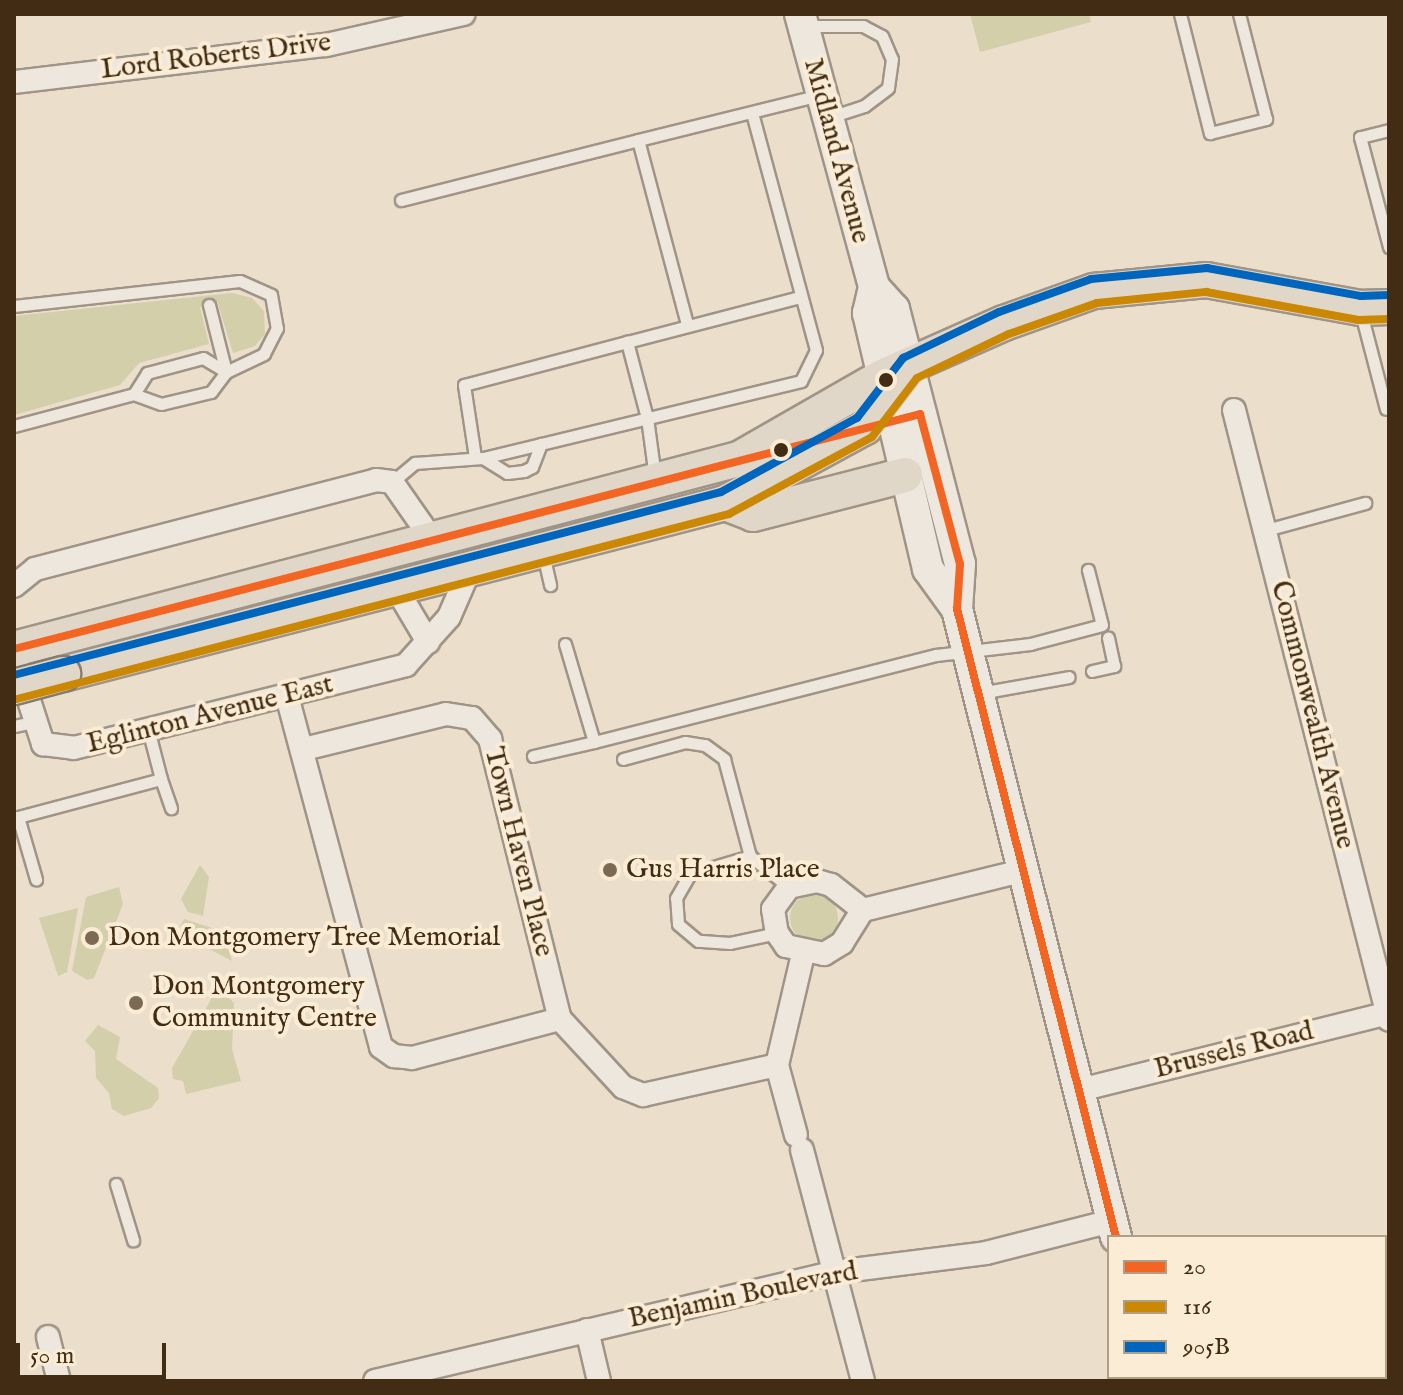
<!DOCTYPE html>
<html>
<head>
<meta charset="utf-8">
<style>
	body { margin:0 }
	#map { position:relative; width:1403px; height:1395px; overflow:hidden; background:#ebdecb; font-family:"IM FELL English",serif }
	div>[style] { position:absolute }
	.green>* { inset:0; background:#d3cfaa }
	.round { border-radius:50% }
	.roads { filter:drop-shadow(2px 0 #9f9486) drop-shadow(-2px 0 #9f9486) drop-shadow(0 2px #9f9486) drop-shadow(0 -2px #9f9486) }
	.lane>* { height:11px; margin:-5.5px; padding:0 5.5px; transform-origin:5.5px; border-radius:5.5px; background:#eee7de }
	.street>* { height:22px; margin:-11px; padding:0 11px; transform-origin:11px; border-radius:11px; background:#eee7de }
	.secondary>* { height:30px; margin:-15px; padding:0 15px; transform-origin:15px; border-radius:15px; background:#eee7de }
	.primary>* { height:34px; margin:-17px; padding:0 17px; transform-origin:17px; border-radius:17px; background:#e1d7c8 }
	.bridges { filter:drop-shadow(2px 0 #867c6e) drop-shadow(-2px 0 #867c6e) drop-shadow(0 2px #867c6e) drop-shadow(0 -2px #867c6e) }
	.primary-bridge>* { height:34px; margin:-17px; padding:0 17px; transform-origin:17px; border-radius:17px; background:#e1d7c8 }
	.bus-1>* { height:8px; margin:-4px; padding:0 4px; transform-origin:4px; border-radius:4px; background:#f26522 }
	.bus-2>* { height:8px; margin:-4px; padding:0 4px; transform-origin:4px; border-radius:4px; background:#ca8805 }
	.bus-3>* { height:8px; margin:-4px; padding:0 4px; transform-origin:4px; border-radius:4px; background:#0065bd }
	.dots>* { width:22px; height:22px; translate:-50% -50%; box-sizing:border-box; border:4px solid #faecd5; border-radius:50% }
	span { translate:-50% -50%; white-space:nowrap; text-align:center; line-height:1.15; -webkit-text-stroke:8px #faecd5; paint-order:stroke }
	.street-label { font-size:28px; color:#422c13 }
	.poi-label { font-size:28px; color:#422c13 }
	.left { translate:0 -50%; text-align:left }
	.frame { position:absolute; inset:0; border:16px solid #422c13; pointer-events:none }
	.legend { position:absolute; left:1107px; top:1235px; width:280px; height:144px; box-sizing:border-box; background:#faecd5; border:2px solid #b09f87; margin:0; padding:10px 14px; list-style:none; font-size:24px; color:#422c13 }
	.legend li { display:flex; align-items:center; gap:16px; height:40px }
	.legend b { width:40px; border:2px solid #b09f87 }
	.scale { position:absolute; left:16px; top:1343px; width:150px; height:36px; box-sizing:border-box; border:4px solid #422c13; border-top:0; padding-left:10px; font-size:24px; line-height:28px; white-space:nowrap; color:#422c13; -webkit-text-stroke:6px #faecd5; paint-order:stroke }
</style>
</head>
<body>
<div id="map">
	<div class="green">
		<div style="clip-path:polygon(970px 14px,1089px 14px,1091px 22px,980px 52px)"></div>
		<div style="clip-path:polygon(232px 293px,252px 298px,264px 311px,265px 334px,255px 346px,233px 353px,217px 301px,200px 307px,209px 344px,139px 363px,120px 385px,14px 415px,14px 316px)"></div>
		<div style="clip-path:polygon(200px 865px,209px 877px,203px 916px,188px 912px,181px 899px)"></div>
		<div style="clip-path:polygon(119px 887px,123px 904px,94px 978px,87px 980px,72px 971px,86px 897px)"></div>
		<div class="round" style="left:790px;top:894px;width:48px;height:48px"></div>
		<div style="clip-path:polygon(78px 908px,67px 972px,58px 976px,39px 918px)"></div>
		<div style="clip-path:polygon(184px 919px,224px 932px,232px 961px,177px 932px)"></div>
		<div style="clip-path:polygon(218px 987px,234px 1003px,232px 1049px,241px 1081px,186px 1094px,183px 1081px,173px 1079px,172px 1068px)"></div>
		<div style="clip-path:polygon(98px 1025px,120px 1037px,116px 1059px,158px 1088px,159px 1098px,151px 1108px,124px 1116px,112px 1109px,109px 1093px,96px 1078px,95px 1051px,85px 1041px)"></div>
	</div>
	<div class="roads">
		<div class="lane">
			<div style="left:1180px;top:14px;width:123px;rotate:75.9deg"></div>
			<div style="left:1210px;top:133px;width:58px;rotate:-14deg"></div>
			<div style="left:1266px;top:119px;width:108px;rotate:-104.4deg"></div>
			<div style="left:805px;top:26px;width:58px"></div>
			<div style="left:863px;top:26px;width:21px;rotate:28deg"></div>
			<div style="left:882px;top:36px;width:25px;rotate:67deg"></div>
			<div style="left:892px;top:59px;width:29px;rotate:98deg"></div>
			<div style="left:888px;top:88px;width:30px;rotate:143deg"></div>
			<div style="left:864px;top:106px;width:36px;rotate:162deg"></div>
			<div style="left:1389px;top:130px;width:30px;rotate:166deg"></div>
			<div style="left:1360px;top:137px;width:114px;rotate:75.2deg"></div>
			<div style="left:401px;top:200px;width:244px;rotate:-14.2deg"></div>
			<div style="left:209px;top:305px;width:69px;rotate:75.8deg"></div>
			<div style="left:14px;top:306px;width:227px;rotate:-6.3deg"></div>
			<div style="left:240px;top:281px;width:34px;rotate:24deg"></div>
			<div style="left:271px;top:295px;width:34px;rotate:80deg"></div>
			<div style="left:277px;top:328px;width:29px;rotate:117deg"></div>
			<div style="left:264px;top:354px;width:42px;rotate:154.7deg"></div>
			<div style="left:226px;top:372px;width:25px;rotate:127deg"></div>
			<div style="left:211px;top:392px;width:51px;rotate:166.5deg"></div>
			<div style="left:161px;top:404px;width:29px;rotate:-160deg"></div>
			<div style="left:134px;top:394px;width:124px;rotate:165.1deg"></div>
			<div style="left:1361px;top:313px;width:99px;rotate:75.4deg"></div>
			<div style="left:687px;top:324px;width:190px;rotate:-104.9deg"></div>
			<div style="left:638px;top:140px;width:187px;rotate:-13.9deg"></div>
			<div style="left:134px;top:394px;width:25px;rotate:-58deg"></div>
			<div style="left:147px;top:373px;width:58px;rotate:-15deg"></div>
			<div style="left:203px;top:358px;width:27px;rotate:31deg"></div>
			<div style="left:475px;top:457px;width:73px;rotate:-98.7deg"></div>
			<div style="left:464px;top:385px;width:169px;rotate:-14.8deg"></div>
			<div style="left:483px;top:458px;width:28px;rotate:32deg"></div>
			<div style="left:507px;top:473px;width:17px;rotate:-7deg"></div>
			<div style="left:524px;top:471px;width:9px;rotate:-27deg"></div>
			<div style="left:532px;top:467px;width:25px;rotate:-69deg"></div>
			<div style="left:655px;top:477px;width:60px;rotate:-97.7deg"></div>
			<div style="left:647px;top:418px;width:79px;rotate:-104.7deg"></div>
			<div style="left:627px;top:342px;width:179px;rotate:-14.6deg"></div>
			<div style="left:392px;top:482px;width:30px;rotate:-40deg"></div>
			<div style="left:415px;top:463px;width:68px;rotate:-4.2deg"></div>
			<div style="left:483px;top:458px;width:327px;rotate:-13.6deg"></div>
			<div style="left:801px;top:381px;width:34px;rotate:-64deg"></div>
			<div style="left:816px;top:350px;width:246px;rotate:-105.1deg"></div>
			<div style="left:1266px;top:530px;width:103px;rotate:-15.3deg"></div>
			<div style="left:543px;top:554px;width:32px;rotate:77deg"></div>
			<div style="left:565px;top:644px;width:102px;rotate:73.5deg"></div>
			<div style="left:594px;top:742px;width:353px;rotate:-14.3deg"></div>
			<div style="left:936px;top:655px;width:95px;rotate:-6.7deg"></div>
			<div style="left:1030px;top:644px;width:74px;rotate:-14.8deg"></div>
			<div style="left:1102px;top:625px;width:57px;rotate:-104.3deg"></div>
			<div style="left:1092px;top:671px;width:23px;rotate:-13deg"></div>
			<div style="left:1114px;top:666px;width:29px;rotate:-102deg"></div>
			<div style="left:980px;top:693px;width:90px;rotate:-10.2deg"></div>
			<div style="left:14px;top:726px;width:19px;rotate:-12deg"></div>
			<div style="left:148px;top:729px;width:52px;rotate:75.4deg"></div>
			<div style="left:533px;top:756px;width:63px;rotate:-12.9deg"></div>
			<div style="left:623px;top:759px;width:64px;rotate:-15.3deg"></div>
			<div style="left:685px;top:742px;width:20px;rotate:9deg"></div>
			<div style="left:705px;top:745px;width:24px;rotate:36deg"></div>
			<div style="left:724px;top:759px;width:100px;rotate:75deg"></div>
			<div style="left:18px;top:817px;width:148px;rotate:-14.9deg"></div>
			<div style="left:161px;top:779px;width:31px;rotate:71deg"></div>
			<div style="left:14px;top:818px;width:4px;rotate:-14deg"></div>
			<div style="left:18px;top:817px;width:65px;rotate:73.8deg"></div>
			<div style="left:777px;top:933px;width:48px;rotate:168deg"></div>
			<div style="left:730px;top:943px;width:32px;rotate:-176deg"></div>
			<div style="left:698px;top:941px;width:26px;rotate:-140deg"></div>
			<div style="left:678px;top:924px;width:26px;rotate:-94deg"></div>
			<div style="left:676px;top:898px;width:28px;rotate:-60deg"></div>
			<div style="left:690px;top:874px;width:63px;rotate:-16.7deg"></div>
			<div style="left:750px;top:856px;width:50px;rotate:38.5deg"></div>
			<div style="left:116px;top:1184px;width:59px;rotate:73.1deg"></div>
		</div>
		<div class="street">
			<div style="left:14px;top:82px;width:314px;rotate:-6.8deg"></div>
			<div style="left:326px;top:45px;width:141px;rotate:-12.7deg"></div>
			<div style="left:1234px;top:410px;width:629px;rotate:75.74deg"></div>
			<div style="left:14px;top:586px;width:27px;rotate:-39deg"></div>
			<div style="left:35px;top:569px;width:352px;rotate:-14.6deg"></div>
			<div style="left:376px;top:480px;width:16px;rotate:7deg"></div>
			<div style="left:392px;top:482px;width:68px;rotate:55.1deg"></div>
			<div style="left:396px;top:588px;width:63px;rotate:59.3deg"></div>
			<div style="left:14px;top:654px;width:95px;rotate:72.1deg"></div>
			<div style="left:43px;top:744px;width:31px;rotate:7deg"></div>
			<div style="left:74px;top:748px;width:342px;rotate:-14deg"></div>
			<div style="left:406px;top:665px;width:64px;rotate:-48.1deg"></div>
			<div style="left:449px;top:617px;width:50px;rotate:-66.5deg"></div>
			<div style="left:287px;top:696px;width:363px;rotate:75deg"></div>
			<div style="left:381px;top:1047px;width:16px;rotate:35deg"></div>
			<div style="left:394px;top:1056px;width:18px;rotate:6deg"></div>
			<div style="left:412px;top:1058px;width:153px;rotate:-14.8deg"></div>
			<div style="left:304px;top:749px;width:146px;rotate:-13.8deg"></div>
			<div style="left:446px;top:714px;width:26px;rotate:9deg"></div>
			<div style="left:472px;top:718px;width:28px;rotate:49deg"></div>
			<div style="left:490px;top:739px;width:289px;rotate:76deg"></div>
			<div style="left:560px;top:1019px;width:93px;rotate:47.2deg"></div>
			<div style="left:623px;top:1087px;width:22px;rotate:22deg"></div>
			<div style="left:643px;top:1095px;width:137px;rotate:-12.6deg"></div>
			<div style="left:863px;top:910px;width:41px;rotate:-142deg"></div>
			<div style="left:831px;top:885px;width:15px;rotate:-164deg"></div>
			<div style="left:817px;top:881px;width:29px;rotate:168deg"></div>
			<div style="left:789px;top:887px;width:27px;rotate:126deg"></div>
			<div style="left:773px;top:909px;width:24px;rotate:81deg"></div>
			<div style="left:777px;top:933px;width:16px;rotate:55deg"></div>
			<div style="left:786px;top:946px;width:39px;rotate:12deg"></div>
			<div style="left:824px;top:954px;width:21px;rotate:-31deg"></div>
			<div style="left:842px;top:943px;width:39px;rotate:-58deg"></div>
			<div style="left:863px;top:910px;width:168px;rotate:-13.8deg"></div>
			<div style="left:1080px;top:1090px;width:318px;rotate:-14deg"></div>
			<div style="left:796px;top:1135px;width:73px;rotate:-105.2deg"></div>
			<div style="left:777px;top:1065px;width:114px;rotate:-76.8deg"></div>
			<div style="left:802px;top:1150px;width:239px;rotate:75.2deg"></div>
			<div style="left:587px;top:1330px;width:52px;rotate:76.8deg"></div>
			<div style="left:48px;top:1337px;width:45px;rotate:76deg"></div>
			<div style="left:375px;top:1381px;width:474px;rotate:-13.3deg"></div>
			<div style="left:836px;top:1272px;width:151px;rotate:-7.2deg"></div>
			<div style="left:986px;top:1253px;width:130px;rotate:-14.3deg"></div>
		</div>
		<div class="secondary">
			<div style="left:800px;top:14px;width:283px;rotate:74.8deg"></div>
			<div style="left:874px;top:287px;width:30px;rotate:48deg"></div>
			<div style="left:894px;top:309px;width:263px;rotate:75.5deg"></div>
			<div style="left:960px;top:564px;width:45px;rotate:93.8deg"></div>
			<div style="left:957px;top:609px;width:648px;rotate:75.79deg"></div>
			<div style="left:874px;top:287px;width:27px;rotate:103deg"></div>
			<div style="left:868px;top:313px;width:263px;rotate:76.8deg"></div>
			<div style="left:928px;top:569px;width:49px;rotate:54.1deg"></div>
			<div style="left:1152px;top:1377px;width:4px;rotate:76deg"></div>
		</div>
		<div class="primary">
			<div style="left:725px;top:503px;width:30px;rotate:21deg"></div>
			<div style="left:753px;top:514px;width:157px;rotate:-14.4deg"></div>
			<div style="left:14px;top:649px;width:749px;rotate:-14.69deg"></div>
			<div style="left:739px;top:459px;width:165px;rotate:-29.8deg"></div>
			<div style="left:882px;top:377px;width:133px;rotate:-23.9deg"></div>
			<div style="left:1004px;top:323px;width:96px;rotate:-19.6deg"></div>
			<div style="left:1094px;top:291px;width:113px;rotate:-5.6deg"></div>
			<div style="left:1206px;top:280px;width:157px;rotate:10.3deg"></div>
			<div style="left:1360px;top:308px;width:29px;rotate:-2deg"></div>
			<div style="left:63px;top:674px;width:684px;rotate:-14.48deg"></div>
			<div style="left:725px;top:503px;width:159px;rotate:-28.5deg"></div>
			<div style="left:865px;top:427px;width:73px;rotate:-52.8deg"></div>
		</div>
	</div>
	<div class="bridges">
		<div class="primary-bridge">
			<div style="left:14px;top:687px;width:51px;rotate:-14.9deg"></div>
		</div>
	</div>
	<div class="bus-1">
		<div style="left:14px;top:649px;width:936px;rotate:-14.54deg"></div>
		<div style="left:920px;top:414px;width:155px;rotate:75.1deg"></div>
		<div style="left:960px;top:564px;width:45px;rotate:93.8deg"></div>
		<div style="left:957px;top:609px;width:648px;rotate:75.79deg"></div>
	</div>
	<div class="bus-2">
		<div style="left:17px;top:699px;width:736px;rotate:-14.57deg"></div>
		<div style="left:729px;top:514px;width:162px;rotate:-28.3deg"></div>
		<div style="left:872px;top:437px;width:74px;rotate:-52.7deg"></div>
		<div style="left:917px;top:378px;width:102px;rotate:-25.6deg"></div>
		<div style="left:1009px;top:334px;width:93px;rotate:-19.4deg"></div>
		<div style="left:1097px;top:303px;width:110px;rotate:-5.8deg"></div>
		<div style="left:1206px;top:292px;width:155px;rotate:10.4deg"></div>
		<div style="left:1358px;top:320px;width:31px;rotate:-2deg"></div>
	</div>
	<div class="bus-3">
		<div style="left:14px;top:675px;width:730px;rotate:-14.51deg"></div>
		<div style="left:721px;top:492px;width:155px;rotate:-28.6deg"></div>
		<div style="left:857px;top:418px;width:76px;rotate:-52.5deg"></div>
		<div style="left:903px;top:358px;width:106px;rotate:-25.6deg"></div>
		<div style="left:999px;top:312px;width:98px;rotate:-19.7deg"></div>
		<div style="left:1091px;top:279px;width:117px;rotate:-5.4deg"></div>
		<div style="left:1207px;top:268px;width:157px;rotate:10.3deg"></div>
		<div style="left:1361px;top:296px;width:28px;rotate:-2deg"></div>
	</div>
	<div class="dots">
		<div style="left:886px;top:380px;background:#422c13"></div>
		<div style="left:781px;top:450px;background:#422c13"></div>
		<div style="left:610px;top:870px;background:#7d6a53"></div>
		<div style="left:92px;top:938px;background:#7d6a53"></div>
		<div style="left:136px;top:1003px;background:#7d6a53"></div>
	</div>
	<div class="street-label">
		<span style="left:216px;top:57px;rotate:-7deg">Lord Roberts Drive</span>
		<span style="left:836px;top:151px;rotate:75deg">Midland Avenue</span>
		<span style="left:210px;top:715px;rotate:-14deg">Eglinton Avenue East</span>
		<span style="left:1312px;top:715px;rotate:76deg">Commonwealth Avenue</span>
		<span style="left:518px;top:852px;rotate:76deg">Town Haven Place</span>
		<span style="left:1234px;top:1051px;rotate:-14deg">Brussels Road</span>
		<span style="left:743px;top:1296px;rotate:-12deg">Benjamin Boulevard</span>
	</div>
	<div class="poi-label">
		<span class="left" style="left:626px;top:870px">Gus Harris Place</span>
		<span class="left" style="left:108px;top:938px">Don Montgomery Tree Memorial</span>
		<span class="left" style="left:152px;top:1003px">Don Montgomery<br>Community Centre</span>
	</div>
	<div class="frame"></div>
	<ul class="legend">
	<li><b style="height:10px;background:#f26522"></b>20</li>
	<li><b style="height:10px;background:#ca8805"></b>116</li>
	<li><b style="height:10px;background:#0065bd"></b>905B</li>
	</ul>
	<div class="scale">50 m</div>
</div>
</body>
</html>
